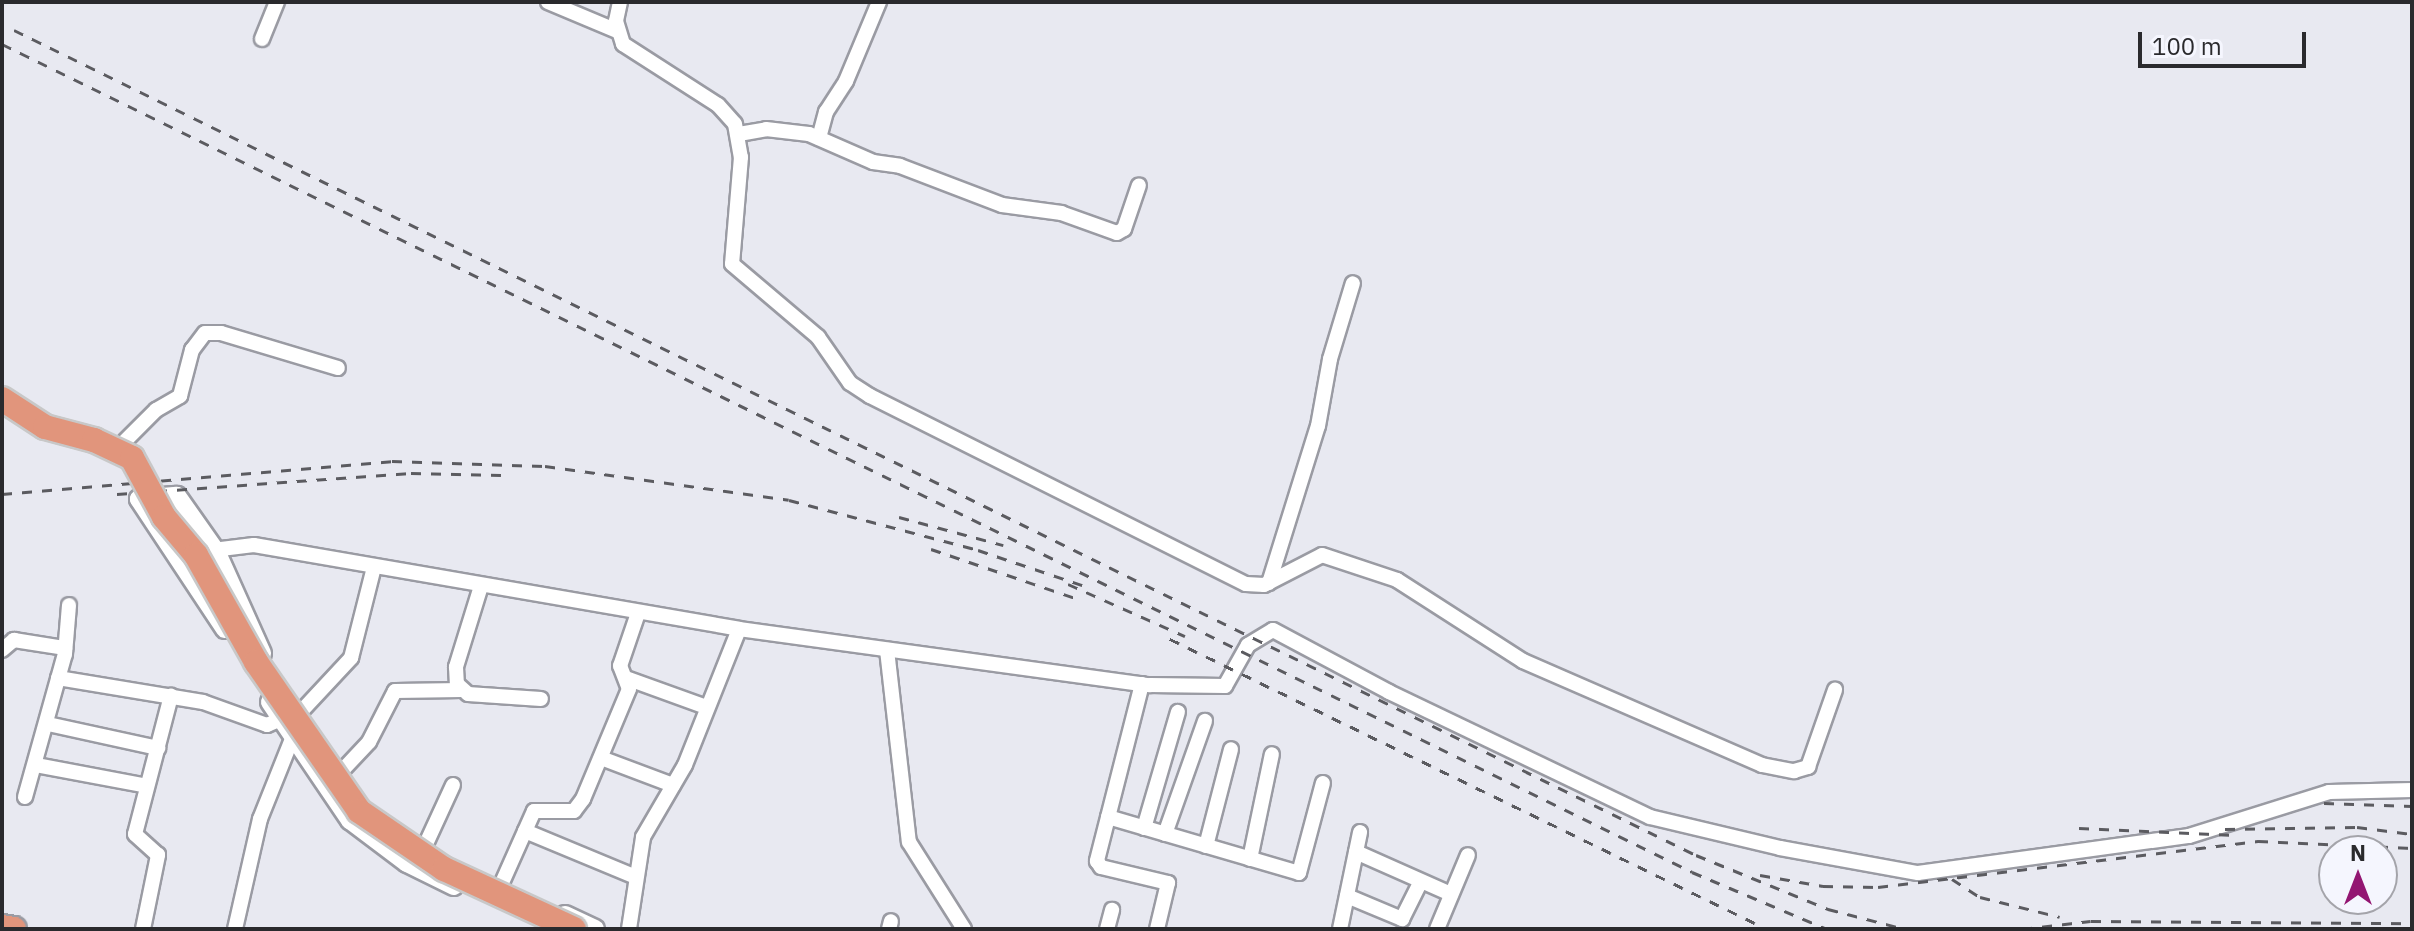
<!DOCTYPE html>
<html>
<head>
<meta charset="utf-8">
<style>
	body { margin:0 }
	#map { position:relative; width:2414px; height:931px; overflow:hidden; background:#e8e9f1; font-family:"IBM Plex Sans",sans-serif }
	div>[style] { position:absolute }
	.roads { filter:drop-shadow(2px 0 #9a9ba3) drop-shadow(-2px 0 #9a9ba3) drop-shadow(0 2px #9a9ba3) drop-shadow(0 -2px #9a9ba3) }
	.street>* { height:14px; margin:-7px; padding:0 7px; transform-origin:7px; border-radius:7px; background:#fff }
	.secondary>* { height:18px; margin:-9px; padding:0 9px; transform-origin:9px; border-radius:9px; background:#fff }
	.highway>* { height:24px; margin:-12px; padding:0 12px; transform-origin:12px; border-radius:12px; background:#e1957c }
	.rail>* { height:3px; margin-top:-1.5px; transform-origin:0; background:repeating-linear-gradient(90deg,#5b5b60 0 10px,transparent 0 20px) }
	.bridges { filter:drop-shadow(2px 0 #c8c8c8) drop-shadow(-2px 0 #c8c8c8) drop-shadow(0 2px #c8c8c8) drop-shadow(0 -2px #c8c8c8) }
	.highway-bridge>* { height:24px; margin:-12px; padding:0 12px; transform-origin:12px; border-radius:12px; background:#e1957c }
	span { translate:-50% -50%; white-space:nowrap; text-align:center; line-height:1.15; -webkit-text-stroke:7px #f5f6fe; paint-order:stroke }
	.frame { position:absolute; inset:0; border:4px solid #2a2a2d; pointer-events:none }
	.north { position:absolute; left:2318px; top:835px; width:80px; height:80px; box-sizing:border-box; background:#f5f6fe; border:2px solid #a4a4aa; border-radius:50%; rotate:0deg; font-size:22px; font-weight:700; line-height:32px; text-align:center; color:#2a2a2d }
	.north::after { content:''; display:block; margin:auto; width:28px; height:36px; background:#931672; clip-path:polygon(50% 0,100% 100%,50% 72%,0 100%) }
	.scale { position:absolute; left:2138px; top:32px; width:168px; height:36px; box-sizing:border-box; border:4px solid #2a2a2d; border-top:0; padding-left:10px; font-size:24px; line-height:28px; white-space:nowrap; color:#2a2a2d; -webkit-text-stroke:6px #f5f6fe; paint-order:stroke }
</style>
</head>
<body>
<div id="map">
	<div class="roads">
		<div class="street">
			<div style="left:548px;top:2px;width:75px;rotate:22.8deg"></div>
			<div style="left:620px;top:2px;width:19px;rotate:102deg"></div>
			<div style="left:616px;top:21px;width:24px;rotate:73deg"></div>
			<div style="left:623px;top:44px;width:113px;rotate:32.7deg"></div>
			<div style="left:718px;top:105px;width:25px;rotate:48deg"></div>
			<div style="left:735px;top:124px;width:34px;rotate:80deg"></div>
			<div style="left:741px;top:157px;width:107px;rotate:94.8deg"></div>
			<div style="left:732px;top:264px;width:113px;rotate:40.3deg"></div>
			<div style="left:818px;top:337px;width:56px;rotate:55.2deg"></div>
			<div style="left:850px;top:383px;width:24px;rotate:33deg"></div>
			<div style="left:870px;top:396px;width:420px;rotate:26.6deg"></div>
			<div style="left:1246px;top:584px;width:18px;rotate:3deg"></div>
			<div style="left:1264px;top:585px;width:65px;rotate:-27.3deg"></div>
			<div style="left:1322px;top:555px;width:79px;rotate:18.4deg"></div>
			<div style="left:1397px;top:580px;width:150px;rotate:32.7deg"></div>
			<div style="left:1523px;top:661px;width:261px;rotate:23.5deg"></div>
			<div style="left:1762px;top:765px;width:33px;rotate:11deg"></div>
			<div style="left:1794px;top:771px;width:15px;rotate:-16deg"></div>
			<div style="left:1808px;top:767px;width:82px;rotate:-70.7deg"></div>
			<div style="left:262px;top:39px;width:40px;rotate:-68deg"></div>
			<div style="left:739px;top:134px;width:27px;rotate:-10deg"></div>
			<div style="left:766px;top:129px;width:43px;rotate:6.6deg"></div>
			<div style="left:809px;top:134px;width:70px;rotate:23.6deg"></div>
			<div style="left:873px;top:162px;width:27px;rotate:8deg"></div>
			<div style="left:900px;top:166px;width:109px;rotate:20.9deg"></div>
			<div style="left:1002px;top:205px;width:60px;rotate:7.7deg"></div>
			<div style="left:1061px;top:213px;width:59px;rotate:19.7deg"></div>
			<div style="left:1117px;top:233px;width:8px;rotate:-30deg"></div>
			<div style="left:1124px;top:229px;width:46px;rotate:-71.2deg"></div>
			<div style="left:819px;top:138px;width:27px;rotate:-75deg"></div>
			<div style="left:826px;top:112px;width:37px;rotate:-57deg"></div>
			<div style="left:846px;top:81px;width:86px;rotate:-67.3deg"></div>
			<div style="left:125px;top:441px;width:44px;rotate:-45deg"></div>
			<div style="left:156px;top:410px;width:28px;rotate:-30deg"></div>
			<div style="left:180px;top:396px;width:48px;rotate:-75.4deg"></div>
			<div style="left:192px;top:350px;width:21px;rotate:-53deg"></div>
			<div style="left:205px;top:333px;width:16px"></div>
			<div style="left:221px;top:333px;width:122px;rotate:16.7deg"></div>
			<div style="left:213px;top:550px;width:41px;rotate:-7deg"></div>
			<div style="left:254px;top:545px;width:492px;rotate:9.8deg"></div>
			<div style="left:739px;top:629px;width:415px;rotate:7.8deg"></div>
			<div style="left:1150px;top:685px;width:75px;rotate:0.8deg"></div>
			<div style="left:1225px;top:686px;width:47px;rotate:-60.7deg"></div>
			<div style="left:1248px;top:645px;width:29px;rotate:-31deg"></div>
			<div style="left:1273px;top:630px;width:132px;rotate:28.1deg"></div>
			<div style="left:1389px;top:692px;width:289px;rotate:25.6deg"></div>
			<div style="left:1650px;top:817px;width:134px;rotate:13.4deg"></div>
			<div style="left:1780px;top:848px;width:140px;rotate:10.3deg"></div>
			<div style="left:1918px;top:873px;width:274px;rotate:-7.8deg"></div>
			<div style="left:2189px;top:836px;width:147px;rotate:-17.4deg"></div>
			<div style="left:2329px;top:792px;width:83px;rotate:-1.4deg"></div>
			<div style="left:1269px;top:583px;width:164px;rotate:-72.7deg"></div>
			<div style="left:1318px;top:426px;width:68px;rotate:-79.8deg"></div>
			<div style="left:1330px;top:359px;width:79px;rotate:-73.2deg"></div>
			<div style="left:481px;top:586px;width:85px;rotate:107.2deg"></div>
			<div style="left:456px;top:667px;width:17px;rotate:87deg"></div>
			<div style="left:457px;top:684px;width:15px;rotate:42deg"></div>
			<div style="left:468px;top:694px;width:73px;rotate:3.9deg"></div>
			<div style="left:2px;top:650px;width:16px;rotate:-40deg"></div>
			<div style="left:14px;top:640px;width:52px;rotate:8.9deg"></div>
			<div style="left:887px;top:650px;width:193px;rotate:83.5deg"></div>
			<div style="left:909px;top:842px;width:103px;rotate:57.7deg"></div>
			<div style="left:58px;top:678px;width:147px;rotate:9.4deg"></div>
			<div style="left:203px;top:702px;width:68px;rotate:19.8deg"></div>
			<div style="left:267px;top:725px;width:15px;rotate:-23deg"></div>
			<div style="left:626px;top:678px;width:85px;rotate:19.9deg"></div>
			<div style="left:1142px;top:684px;width:183px;rotate:104.3deg"></div>
			<div style="left:1097px;top:861px;width:7px;rotate:56deg"></div>
			<div style="left:1101px;top:867px;width:69px;rotate:13.4deg"></div>
			<div style="left:1168px;top:883px;width:47px;rotate:103.4deg"></div>
			<div style="left:296px;top:717px;width:81px;rotate:-47deg"></div>
			<div style="left:351px;top:658px;width:94px;rotate:-75.8deg"></div>
			<div style="left:48px;top:724px;width:113px;rotate:12.3deg"></div>
			<div style="left:601px;top:758px;width:77px;rotate:20.6deg"></div>
			<div style="left:36px;top:765px;width:113px;rotate:10.7deg"></div>
			<div style="left:338px;top:775px;width:45px;rotate:-46.8deg"></div>
			<div style="left:369px;top:742px;width:57px;rotate:-63deg"></div>
			<div style="left:395px;top:691px;width:67px;rotate:-0.9deg"></div>
			<div style="left:25px;top:797px;width:148px;rotate:-74.4deg"></div>
			<div style="left:65px;top:654px;width:49px;rotate:-85.3deg"></div>
			<div style="left:1108px;top:817px;width:199px;rotate:16.3deg"></div>
			<div style="left:1299px;top:873px;width:93px;rotate:-75.1deg"></div>
			<div style="left:1144px;top:828px;width:121px;rotate:-73.7deg"></div>
			<div style="left:525px;top:831px;width:120px;rotate:22.5deg"></div>
			<div style="left:1165px;top:834px;width:120px;rotate:-70.5deg"></div>
			<div style="left:425px;top:846px;width:67px;rotate:-65.3deg"></div>
			<div style="left:1206px;top:846px;width:100px;rotate:-75.5deg"></div>
			<div style="left:1356px;top:852px;width:104px;rotate:23.9deg"></div>
			<div style="left:1250px;top:859px;width:107px;rotate:-78.2deg"></div>
			<div style="left:501px;top:885px;width:81px;rotate:-66deg"></div>
			<div style="left:534px;top:811px;width:40px"></div>
			<div style="left:574px;top:811px;width:15px;rotate:-53deg"></div>
			<div style="left:583px;top:799px;width:119px;rotate:-67.3deg"></div>
			<div style="left:629px;top:689px;width:25px;rotate:-111deg"></div>
			<div style="left:620px;top:666px;width:56px;rotate:-71.2deg"></div>
			<div style="left:1347px;top:896px;width:60px;rotate:22.7deg"></div>
			<div style="left:1402px;top:919px;width:42px;rotate:-63.4deg"></div>
			<div style="left:143px;top:929px;width:76px;rotate:-78.5deg"></div>
			<div style="left:158px;top:855px;width:31px;rotate:-138deg"></div>
			<div style="left:135px;top:834px;width:143px;rotate:-75.4deg"></div>
			<div style="left:235px;top:929px;width:113px;rotate:-77.2deg"></div>
			<div style="left:260px;top:819px;width:86px;rotate:-68.2deg"></div>
			<div style="left:629px;top:929px;width:93px;rotate:-81.3deg"></div>
			<div style="left:643px;top:837px;width:83px;rotate:-59.7deg"></div>
			<div style="left:685px;top:765px;width:146px;rotate:-68.3deg"></div>
			<div style="left:889px;top:929px;width:8px;rotate:-76deg"></div>
			<div style="left:1107px;top:929px;width:20px;rotate:-75deg"></div>
			<div style="left:1340px;top:929px;width:99px;rotate:-78.3deg"></div>
			<div style="left:1437px;top:929px;width:80px;rotate:-67.3deg"></div>
		</div>
		<div class="secondary">
			<div style="left:225px;top:629px;width:156px;rotate:-123.5deg"></div>
			<div style="left:139px;top:499px;width:38px;rotate:-5deg"></div>
			<div style="left:177px;top:496px;width:70px;rotate:54.9deg"></div>
			<div style="left:217px;top:553px;width:110px;rotate:65.8deg"></div>
			<div style="left:270px;top:702px;width:143px;rotate:55.9deg"></div>
			<div style="left:350px;top:820px;width:71px;rotate:37deg"></div>
			<div style="left:407px;top:863px;width:52px;rotate:26.1deg"></div>
			<div style="left:565px;top:915px;width:33px;rotate:25deg"></div>
		</div>
		<div class="highway">
			<div style="left:2px;top:927px;width:12px;rotate:9deg"></div>
		</div>
	</div>
	<div class="rail">
		<div style="left:14px;top:30px;width:1873px;rotate:26.13deg"></div>
		<div style="left:1696px;top:855px;width:143px;rotate:22.2deg"></div>
		<div style="left:1828px;top:909px;width:80px;rotate:14.6deg"></div>
		<div style="left:2px;top:44px;width:1882px;rotate:26.1deg"></div>
		<div style="left:1692px;top:872px;width:147px;rotate:22.9deg"></div>
		<div style="left:2px;top:494px;width:391px;rotate:-4.8deg"></div>
		<div style="left:392px;top:461px;width:153px;rotate:1.9deg"></div>
		<div style="left:545px;top:466px;width:246px;rotate:7.9deg"></div>
		<div style="left:789px;top:500px;width:196px;rotate:14.8deg"></div>
		<div style="left:978px;top:550px;width:110px;rotate:18.6deg"></div>
		<div style="left:117px;top:494px;width:295px;rotate:-4.1deg"></div>
		<div style="left:411px;top:473px;width:90px;rotate:1.3deg"></div>
		<div style="left:899px;top:517px;width:108px;rotate:15.1deg"></div>
		<div style="left:931px;top:549px;width:155px;rotate:18.8deg"></div>
		<div style="left:1068px;top:584px;width:128px;rotate:24deg"></div>
		<div style="left:1170px;top:639px;width:664px;rotate:25.91deg"></div>
		<div style="left:2324px;top:803px;width:88px;rotate:2deg"></div>
		<div style="left:2079px;top:828px;width:156px;rotate:2.6deg"></div>
		<div style="left:2225px;top:829px;width:132px;rotate:-0.9deg"></div>
		<div style="left:2357px;top:827px;width:55px;rotate:7.3deg"></div>
		<div style="left:1760px;top:875px;width:64px;rotate:9.9deg"></div>
		<div style="left:1823px;top:886px;width:55px;rotate:1deg"></div>
		<div style="left:1878px;top:887px;width:383px;rotate:-6.9deg"></div>
		<div style="left:2258px;top:841px;width:154px;rotate:2.6deg"></div>
		<div style="left:1952px;top:879px;width:33px;rotate:33deg"></div>
		<div style="left:1980px;top:897px;width:82px;rotate:14deg"></div>
		<div style="left:2022px;top:929px;width:69px;rotate:-6.6deg"></div>
		<div style="left:2091px;top:921px;width:321px;rotate:0.4deg"></div>
	</div>
	<div class="bridges">
		<div class="highway-bridge">
			<div style="left:2px;top:399px;width:51px;rotate:33.1deg"></div>
			<div style="left:45px;top:427px;width:51px;rotate:14.9deg"></div>
			<div style="left:94px;top:440px;width:42px;rotate:25.3deg"></div>
			<div style="left:132px;top:458px;width:67px;rotate:61.5deg"></div>
			<div style="left:164px;top:517px;width:50px;rotate:49.9deg"></div>
			<div style="left:196px;top:555px;width:123px;rotate:60.7deg"></div>
			<div style="left:256px;top:662px;width:181px;rotate:55.3deg"></div>
			<div style="left:359px;top:811px;width:103px;rotate:34.3deg"></div>
			<div style="left:444px;top:869px;width:143px;rotate:24.8deg"></div>
		</div>
	</div>
	<div class="frame"></div>
	<div class="north">N</div>
	<div class="scale">100 m</div>
</div>
</body>
</html>
